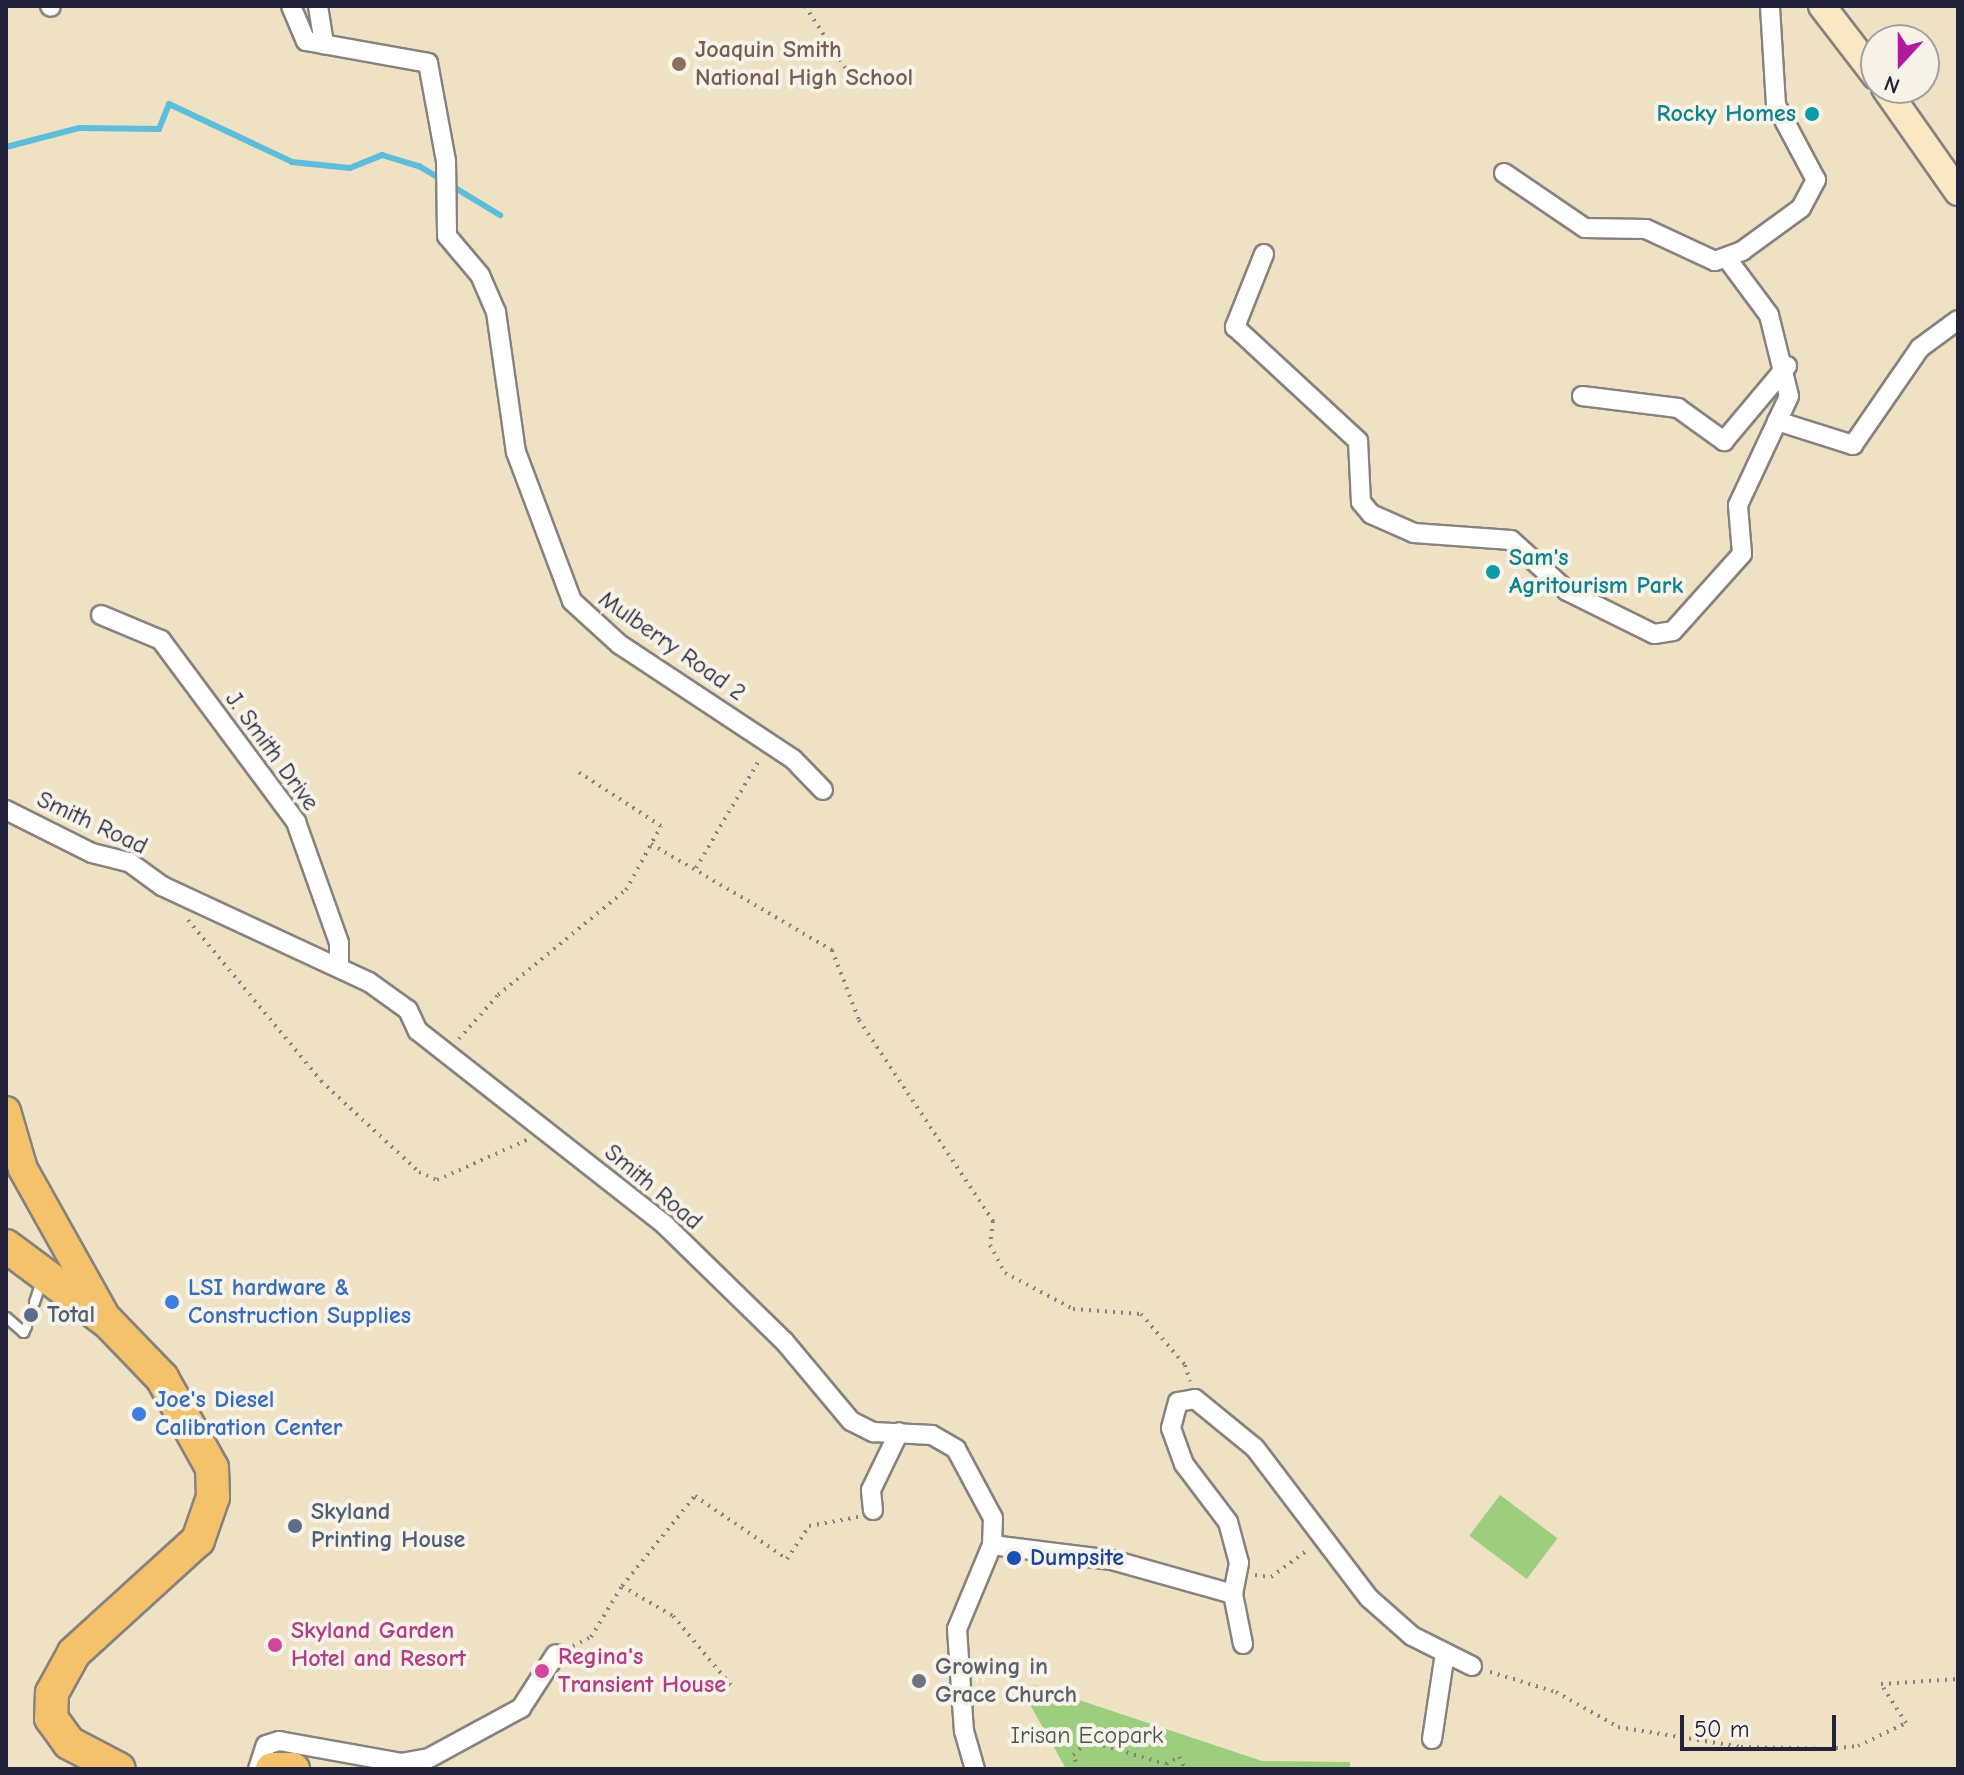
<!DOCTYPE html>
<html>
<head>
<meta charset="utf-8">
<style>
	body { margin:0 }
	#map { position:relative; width:1964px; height:1775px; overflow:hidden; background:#efe1c3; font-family:"Comic Neue",sans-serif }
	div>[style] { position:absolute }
	.green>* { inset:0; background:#9cce7e; transform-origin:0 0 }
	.stream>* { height:6px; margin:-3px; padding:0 3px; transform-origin:3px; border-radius:3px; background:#5cbedb }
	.path>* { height:4px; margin-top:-2px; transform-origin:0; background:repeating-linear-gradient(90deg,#88827f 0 2px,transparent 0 8px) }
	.roads { filter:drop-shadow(2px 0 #88827f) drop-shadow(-2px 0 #88827f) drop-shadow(0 2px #88827f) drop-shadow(0 -2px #88827f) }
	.lane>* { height:9px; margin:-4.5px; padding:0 4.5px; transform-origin:4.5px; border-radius:4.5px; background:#fff }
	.street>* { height:18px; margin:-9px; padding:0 9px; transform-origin:9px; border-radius:9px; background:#fff }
	.secondary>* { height:26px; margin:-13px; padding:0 13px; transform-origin:13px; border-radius:13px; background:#fae7c3 }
	.primary>* { height:28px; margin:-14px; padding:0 14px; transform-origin:14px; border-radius:14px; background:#f3c26a }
	.highway>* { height:32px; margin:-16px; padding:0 16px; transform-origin:16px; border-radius:16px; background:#f3c26a }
	.dots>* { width:22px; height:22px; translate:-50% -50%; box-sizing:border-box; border:4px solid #f7f3e8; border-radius:50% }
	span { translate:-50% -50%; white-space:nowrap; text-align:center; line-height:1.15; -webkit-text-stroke:8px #f7f3e8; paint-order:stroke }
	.education-label { font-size:24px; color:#785e54; font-weight:700 }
	.left { translate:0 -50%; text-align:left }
	.culture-label { font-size:24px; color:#0d838f; font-weight:700 }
	.right { translate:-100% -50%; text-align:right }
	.street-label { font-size:24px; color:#22223b }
	.shop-label { font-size:24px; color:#366cbe; font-weight:700 }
	.service-label { font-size:24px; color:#4e5e75; font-weight:700 }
	.transit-label { font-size:24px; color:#164399; font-weight:700 }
	.hotel-label { font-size:24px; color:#b23c85; font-weight:700 }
	.worship-label { font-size:24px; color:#5b616d; font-weight:700 }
	.park-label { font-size:24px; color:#47564f }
	.frame { position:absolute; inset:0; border:8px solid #22223b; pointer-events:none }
	.north { position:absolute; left:1860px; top:24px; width:80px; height:80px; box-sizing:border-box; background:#f7f3e8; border:2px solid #a29fa3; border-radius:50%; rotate:201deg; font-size:22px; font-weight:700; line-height:32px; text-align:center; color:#22223b }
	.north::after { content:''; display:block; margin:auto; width:28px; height:36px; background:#b5179e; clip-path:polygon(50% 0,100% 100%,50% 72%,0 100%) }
	.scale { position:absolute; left:1680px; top:1715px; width:156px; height:36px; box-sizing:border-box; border:4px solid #22223b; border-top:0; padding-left:10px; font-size:24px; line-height:28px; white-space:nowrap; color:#22223b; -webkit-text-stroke:6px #f7f3e8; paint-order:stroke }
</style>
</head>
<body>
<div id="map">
	<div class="green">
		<div style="left:1500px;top:1495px;width:72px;height:51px;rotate:37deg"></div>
		<div style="clip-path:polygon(1034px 1685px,1262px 1761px,1350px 1762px,1350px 1769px,1066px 1769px,1028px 1701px)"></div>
	</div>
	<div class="stream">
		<div style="left:6px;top:147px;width:75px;rotate:-14.6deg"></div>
		<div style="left:79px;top:128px;width:80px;rotate:0.7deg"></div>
		<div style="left:159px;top:129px;width:27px;rotate:-68deg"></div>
		<div style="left:169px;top:104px;width:136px;rotate:25.2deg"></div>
		<div style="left:292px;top:162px;width:58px;rotate:5.9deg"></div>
		<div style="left:350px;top:168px;width:35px;rotate:-22deg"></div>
		<div style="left:382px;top:155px;width:39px;rotate:17deg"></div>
		<div style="left:419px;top:166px;width:95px;rotate:31.2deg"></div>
	</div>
	<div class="path">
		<div style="left:805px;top:6px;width:82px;rotate:56.9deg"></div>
		<div style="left:651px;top:844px;width:210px;rotate:30.4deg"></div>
		<div style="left:832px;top:950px;width:75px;rotate:68.9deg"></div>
		<div style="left:859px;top:1020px;width:242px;rotate:56.3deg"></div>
		<div style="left:993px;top:1221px;width:24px;rotate:97deg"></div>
		<div style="left:990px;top:1245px;width:32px;rotate:62deg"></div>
		<div style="left:1005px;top:1273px;width:77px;rotate:27.9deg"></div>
		<div style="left:1073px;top:1309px;width:68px;rotate:4.2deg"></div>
		<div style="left:1141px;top:1314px;width:67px;rotate:49.2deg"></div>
		<div style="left:1185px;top:1365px;width:17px;rotate:73deg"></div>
		<div style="left:696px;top:868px;width:126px;rotate:-59.6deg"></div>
		<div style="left:188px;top:920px;width:209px;rotate:50.4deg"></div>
		<div style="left:321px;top:1081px;width:134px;rotate:42.9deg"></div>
		<div style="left:419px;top:1172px;width:20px;rotate:24deg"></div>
		<div style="left:437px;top:1180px;width:101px;rotate:-24deg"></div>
		<div style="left:459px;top:1039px;width:59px;rotate:-48.4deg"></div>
		<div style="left:498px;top:995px;width:166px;rotate:-39.4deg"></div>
		<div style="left:626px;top:890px;width:73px;rotate:-61.3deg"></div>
		<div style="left:661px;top:826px;width:104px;rotate:-146.8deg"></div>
		<div style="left:1255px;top:1575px;width:16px;rotate:7deg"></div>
		<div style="left:1271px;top:1577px;width:47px;rotate:-36.4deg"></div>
		<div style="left:622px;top:1586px;width:59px;rotate:30.5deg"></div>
		<div style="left:673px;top:1616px;width:95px;rotate:50.1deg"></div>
		<div style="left:573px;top:1646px;width:20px;rotate:-27deg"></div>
		<div style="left:591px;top:1637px;width:60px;rotate:-58.7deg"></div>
		<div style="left:622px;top:1586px;width:116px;rotate:-51deg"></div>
		<div style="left:695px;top:1496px;width:112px;rotate:34.4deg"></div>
		<div style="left:787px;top:1559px;width:40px;rotate:-56deg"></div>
		<div style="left:809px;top:1526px;width:50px;rotate:-10.4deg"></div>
		<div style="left:1490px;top:1672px;width:69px;rotate:16.9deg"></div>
		<div style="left:1556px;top:1692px;width:71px;rotate:29.4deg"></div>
		<div style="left:1618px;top:1727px;width:125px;rotate:9.2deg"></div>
		<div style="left:1741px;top:1747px;width:87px;rotate:1.3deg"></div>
		<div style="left:1828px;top:1749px;width:30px;rotate:-6deg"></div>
		<div style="left:1858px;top:1746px;width:53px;rotate:-25.6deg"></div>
		<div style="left:1906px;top:1723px;width:46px;rotate:-122.7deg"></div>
		<div style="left:1881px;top:1684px;width:77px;rotate:-3.7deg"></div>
		<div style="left:1079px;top:1769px;width:15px;rotate:-113deg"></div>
		<div style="left:1073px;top:1755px;width:21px;rotate:-43deg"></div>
		<div style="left:1088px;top:1741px;width:81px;rotate:16.4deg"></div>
		<div style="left:1166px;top:1764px;width:15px;rotate:-28deg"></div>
		<div style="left:1179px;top:1757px;width:13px;rotate:63deg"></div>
	</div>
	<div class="roads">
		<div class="lane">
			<div style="left:34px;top:1302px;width:23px;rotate:-72deg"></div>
			<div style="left:6px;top:1317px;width:23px;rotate:41deg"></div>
			<div style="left:23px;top:1332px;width:7px;rotate:-63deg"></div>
		</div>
		<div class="street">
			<div style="left:50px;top:6px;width:1px;rotate:45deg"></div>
			<div style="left:291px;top:6px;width:38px;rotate:67deg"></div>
			<div style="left:306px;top:41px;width:124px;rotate:10.2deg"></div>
			<div style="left:428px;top:63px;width:100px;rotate:79.6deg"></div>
			<div style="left:446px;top:161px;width:75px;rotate:89.2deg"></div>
			<div style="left:447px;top:236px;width:51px;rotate:49.8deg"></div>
			<div style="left:480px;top:275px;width:40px;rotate:66.6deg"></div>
			<div style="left:496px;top:312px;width:141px;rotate:81.9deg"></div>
			<div style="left:516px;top:452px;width:159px;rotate:69.4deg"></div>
			<div style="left:572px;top:601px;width:64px;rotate:42.5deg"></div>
			<div style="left:619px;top:644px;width:209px;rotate:33.5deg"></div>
			<div style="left:793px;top:759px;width:43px;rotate:45.9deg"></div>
			<div style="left:318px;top:6px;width:39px;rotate:81deg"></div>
			<div style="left:1504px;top:173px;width:98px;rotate:34.2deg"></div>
			<div style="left:1585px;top:228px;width:61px;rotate:0.9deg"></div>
			<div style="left:1646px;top:229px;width:76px;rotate:24.9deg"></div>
			<div style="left:1715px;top:261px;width:29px;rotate:-20deg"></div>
			<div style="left:1742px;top:251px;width:73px;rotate:-36.1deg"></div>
			<div style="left:1801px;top:208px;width:32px;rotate:-62deg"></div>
			<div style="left:1816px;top:180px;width:85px;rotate:-118.1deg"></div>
			<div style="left:1776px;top:105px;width:99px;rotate:-93.5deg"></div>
			<div style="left:1264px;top:254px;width:79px;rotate:111.7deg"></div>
			<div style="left:1235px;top:327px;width:168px;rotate:42.8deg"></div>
			<div style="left:1358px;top:441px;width:61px;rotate:87.2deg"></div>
			<div style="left:1361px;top:502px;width:16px;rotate:50deg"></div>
			<div style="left:1371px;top:514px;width:47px;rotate:23.8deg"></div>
			<div style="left:1414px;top:533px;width:97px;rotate:4.1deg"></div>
			<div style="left:1511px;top:540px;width:76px;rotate:42.3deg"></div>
			<div style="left:1567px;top:591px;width:97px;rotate:26.3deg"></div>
			<div style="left:1654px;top:634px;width:19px;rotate:-9deg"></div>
			<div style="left:1673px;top:631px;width:103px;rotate:-48.1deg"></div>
			<div style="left:1742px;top:554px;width:49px;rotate:-94.7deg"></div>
			<div style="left:1738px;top:505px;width:120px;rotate:-64.9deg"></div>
			<div style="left:1789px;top:396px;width:83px;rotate:-103.9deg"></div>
			<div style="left:1769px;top:315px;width:69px;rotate:-126.7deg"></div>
			<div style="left:1582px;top:396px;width:97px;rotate:7.1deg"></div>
			<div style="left:1678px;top:408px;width:57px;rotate:35.7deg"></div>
			<div style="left:1724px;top:441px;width:98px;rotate:-50deg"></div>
			<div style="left:1777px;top:421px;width:80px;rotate:17.5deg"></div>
			<div style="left:1853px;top:445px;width:118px;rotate:-55.4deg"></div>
			<div style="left:1920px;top:348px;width:47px;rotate:-36.4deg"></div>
			<div style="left:101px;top:615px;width:65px;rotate:22.6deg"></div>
			<div style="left:161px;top:640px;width:227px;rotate:53.4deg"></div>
			<div style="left:296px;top:822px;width:128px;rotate:70.4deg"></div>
			<div style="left:339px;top:943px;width:21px;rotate:90deg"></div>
			<div style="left:6px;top:810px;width:96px;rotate:26.6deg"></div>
			<div style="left:92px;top:853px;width:38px;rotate:14deg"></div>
			<div style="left:129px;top:862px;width:41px;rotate:36deg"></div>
			<div style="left:162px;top:886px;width:228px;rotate:24.9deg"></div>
			<div style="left:369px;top:982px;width:48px;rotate:35.7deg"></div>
			<div style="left:408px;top:1010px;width:23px;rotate:65deg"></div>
			<div style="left:418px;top:1031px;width:314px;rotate:38.1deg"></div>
			<div style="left:665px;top:1225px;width:166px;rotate:44.3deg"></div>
			<div style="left:784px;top:1341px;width:104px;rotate:50.1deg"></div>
			<div style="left:851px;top:1421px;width:25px;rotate:27deg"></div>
			<div style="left:873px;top:1432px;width:59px;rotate:2.9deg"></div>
			<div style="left:932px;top:1435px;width:28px;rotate:30deg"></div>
			<div style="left:956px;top:1449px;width:78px;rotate:61.8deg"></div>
			<div style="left:993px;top:1518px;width:27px;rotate:92deg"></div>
			<div style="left:992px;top:1545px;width:91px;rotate:112.6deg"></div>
			<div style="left:957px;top:1629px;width:102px;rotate:86.1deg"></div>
			<div style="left:964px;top:1731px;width:40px;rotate:74deg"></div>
			<div style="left:873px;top:1510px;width:20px;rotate:-96deg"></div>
			<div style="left:871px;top:1490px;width:64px;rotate:-64.2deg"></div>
			<div style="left:992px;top:1545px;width:121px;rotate:7.1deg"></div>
			<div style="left:1112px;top:1560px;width:126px;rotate:15.7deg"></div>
			<div style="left:1233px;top:1594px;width:32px;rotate:-79deg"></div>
			<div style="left:1239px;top:1563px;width:42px;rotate:-105deg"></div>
			<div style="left:1228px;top:1522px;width:73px;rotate:-127.2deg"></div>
			<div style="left:1184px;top:1464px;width:38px;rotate:-110deg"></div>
			<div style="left:1171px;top:1428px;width:27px;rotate:-75deg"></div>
			<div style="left:1178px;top:1402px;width:17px;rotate:-10deg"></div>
			<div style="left:1195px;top:1399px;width:77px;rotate:39.2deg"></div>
			<div style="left:1255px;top:1448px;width:188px;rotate:52.8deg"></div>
			<div style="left:1369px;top:1598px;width:57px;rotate:41.5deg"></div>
			<div style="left:1412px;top:1636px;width:67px;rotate:26.6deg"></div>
			<div style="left:1233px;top:1594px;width:51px;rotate:78.7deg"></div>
			<div style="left:1432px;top:1739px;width:87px;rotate:-81.4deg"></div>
			<div style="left:258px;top:1769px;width:25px;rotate:-72deg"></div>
			<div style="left:266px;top:1745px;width:14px;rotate:-17deg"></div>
			<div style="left:279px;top:1741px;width:124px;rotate:10.2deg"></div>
			<div style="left:401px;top:1763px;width:28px;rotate:-10deg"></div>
			<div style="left:429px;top:1758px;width:105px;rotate:-28.5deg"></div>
			<div style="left:521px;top:1708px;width:64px;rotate:-57.1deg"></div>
		</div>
		<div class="secondary">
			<div style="left:1822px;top:6px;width:88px;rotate:52.4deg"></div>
			<div style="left:1885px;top:88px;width:127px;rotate:54.9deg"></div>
		</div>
		<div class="primary">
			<div style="left:6px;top:1111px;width:60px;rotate:73.7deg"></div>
			<div style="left:23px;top:1169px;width:166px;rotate:60.8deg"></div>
		</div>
		<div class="highway">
			<div style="left:6px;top:1246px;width:127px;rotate:36.7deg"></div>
			<div style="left:108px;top:1322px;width:78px;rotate:46deg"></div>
			<div style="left:162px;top:1378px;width:103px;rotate:60.9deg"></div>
			<div style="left:212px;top:1468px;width:29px;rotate:88deg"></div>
			<div style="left:213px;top:1497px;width:46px;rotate:109.2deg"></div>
			<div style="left:198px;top:1540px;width:168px;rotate:137.7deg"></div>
			<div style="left:74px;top:1653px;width:46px;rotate:118.8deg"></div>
			<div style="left:52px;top:1693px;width:25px;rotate:92deg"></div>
			<div style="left:51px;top:1718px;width:31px;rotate:54deg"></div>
			<div style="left:69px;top:1743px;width:56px;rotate:27.5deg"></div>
			<div style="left:272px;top:1769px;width:21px"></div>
		</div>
	</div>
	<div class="dots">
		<div style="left:679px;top:64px;background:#8d6e63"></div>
		<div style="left:1812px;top:114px;background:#0f9aa8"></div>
		<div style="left:1493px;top:572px;background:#0f9aa8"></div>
		<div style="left:172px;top:1302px;background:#3f7fe0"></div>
		<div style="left:31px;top:1315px;background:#5c6f8a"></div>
		<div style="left:139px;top:1414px;background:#3f7fe0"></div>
		<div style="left:295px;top:1526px;background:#5c6f8a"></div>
		<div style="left:1014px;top:1558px;background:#1a4fb4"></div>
		<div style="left:275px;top:1645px;background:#d1479c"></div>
		<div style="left:542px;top:1671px;background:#d1479c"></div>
		<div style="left:919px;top:1681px;background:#6b7280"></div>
	</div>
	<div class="education-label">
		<span class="left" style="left:695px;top:64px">Joaquin Smith<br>National High School</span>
	</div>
	<div class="culture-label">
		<span class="right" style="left:1796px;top:114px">Rocky Homes</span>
		<span class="left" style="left:1509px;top:572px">Sam's<br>Agritourism Park</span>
	</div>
	<div class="street-label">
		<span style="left:672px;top:646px;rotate:35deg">Mulberry Road 2</span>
		<span style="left:272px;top:751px;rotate:54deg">J. Smith Drive</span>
		<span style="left:92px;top:823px;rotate:25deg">Smith Road</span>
		<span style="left:653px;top:1187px;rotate:40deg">Smith Road</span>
	</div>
	<div class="shop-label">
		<span class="left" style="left:188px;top:1302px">LSI hardware &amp;<br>Construction Supplies</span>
		<span class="left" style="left:155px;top:1414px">Joe's Diesel<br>Calibration Center</span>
	</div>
	<div class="service-label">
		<span class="left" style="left:47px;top:1315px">Total</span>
		<span class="left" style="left:311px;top:1526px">Skyland<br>Printing House</span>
	</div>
	<div class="transit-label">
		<span class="left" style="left:1030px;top:1558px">Dumpsite</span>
	</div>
	<div class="hotel-label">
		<span class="left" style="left:291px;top:1645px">Skyland Garden<br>Hotel and Resort</span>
		<span class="left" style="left:558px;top:1671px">Regina's<br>Transient House</span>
	</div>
	<div class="worship-label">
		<span class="left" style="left:935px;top:1681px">Growing in<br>Grace Church</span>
	</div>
	<div class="park-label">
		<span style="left:1087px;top:1736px">Irisan Ecopark</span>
	</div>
	<div class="frame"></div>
	<div class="north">N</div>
	<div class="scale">50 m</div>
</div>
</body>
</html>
